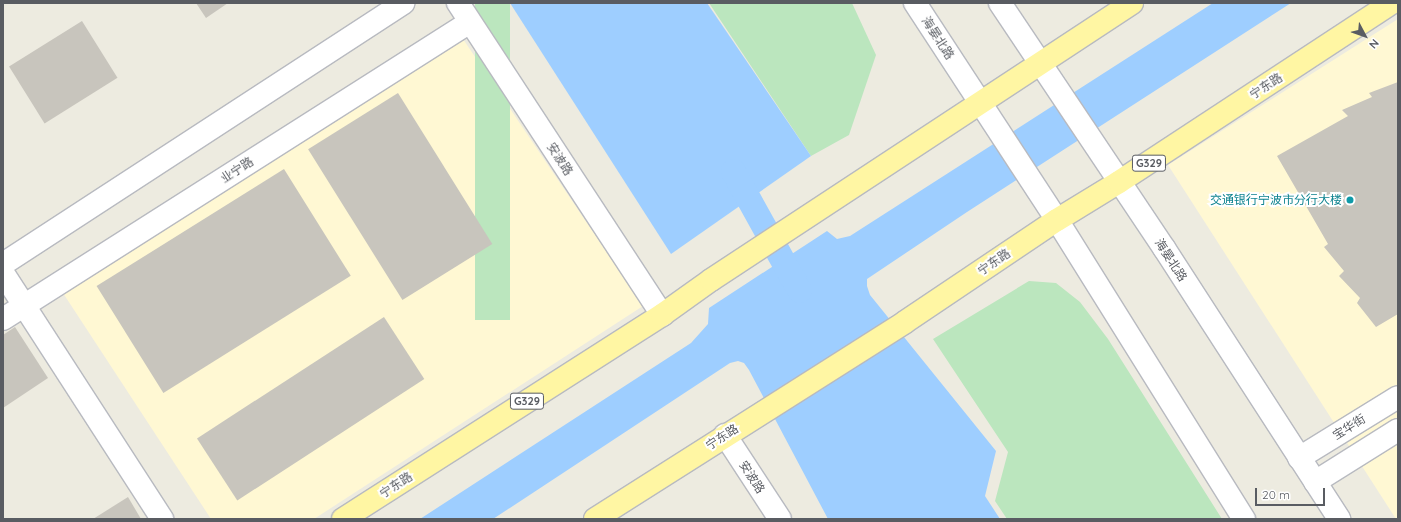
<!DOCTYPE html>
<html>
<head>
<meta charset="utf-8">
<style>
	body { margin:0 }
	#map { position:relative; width:1401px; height:522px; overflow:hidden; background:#edebe0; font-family:Quicksand,"Noto Sans SC",sans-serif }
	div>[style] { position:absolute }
	.commercial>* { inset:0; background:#fff8d3 }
	.green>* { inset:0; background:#bbe6be; transform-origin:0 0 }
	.water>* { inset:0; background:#9eceff }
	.canal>* { height:25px; margin:-12.5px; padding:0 12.5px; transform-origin:12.5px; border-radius:12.5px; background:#9eceff }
	.building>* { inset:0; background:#c8c5bd; transform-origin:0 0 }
	.roads { filter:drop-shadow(1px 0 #b8bac0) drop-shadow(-1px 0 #b8bac0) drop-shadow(0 1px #b8bac0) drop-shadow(0 -1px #b8bac0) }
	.street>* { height:22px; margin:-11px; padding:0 11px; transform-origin:11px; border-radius:11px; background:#fff }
	.secondary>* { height:22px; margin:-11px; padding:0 11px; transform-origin:11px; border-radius:11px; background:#fff }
	.primary>* { height:22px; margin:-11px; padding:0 11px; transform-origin:11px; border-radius:11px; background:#fff6a3 }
	.dots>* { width:11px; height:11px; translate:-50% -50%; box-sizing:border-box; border:2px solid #fff; border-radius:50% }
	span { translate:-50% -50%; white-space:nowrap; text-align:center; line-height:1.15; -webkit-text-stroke:4px #fff; paint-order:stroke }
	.shield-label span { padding:1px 3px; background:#fff; border:1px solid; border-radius:3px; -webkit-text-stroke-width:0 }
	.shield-label { font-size:11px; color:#595c62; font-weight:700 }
	.street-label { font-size:12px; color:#595c62 }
	.culture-label { font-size:12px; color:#0d838f }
	.right { translate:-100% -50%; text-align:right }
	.frame { position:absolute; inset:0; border:4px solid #595c62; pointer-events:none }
	.north { position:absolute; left:1345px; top:16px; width:40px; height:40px; -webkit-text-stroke:3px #fff; paint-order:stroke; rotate:131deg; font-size:11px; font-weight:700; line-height:16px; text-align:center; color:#595c62 }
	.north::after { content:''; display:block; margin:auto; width:14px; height:18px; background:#595c62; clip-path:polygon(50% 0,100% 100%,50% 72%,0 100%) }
	.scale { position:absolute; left:1255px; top:488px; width:70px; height:18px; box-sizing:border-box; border:2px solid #595c62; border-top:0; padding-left:5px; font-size:12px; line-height:14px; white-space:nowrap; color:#595c62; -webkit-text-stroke:3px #fff; paint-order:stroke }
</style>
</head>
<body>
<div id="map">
	<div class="commercial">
		<div style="clip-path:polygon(1398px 19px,1398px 519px,1396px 519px,1168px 165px)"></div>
		<div style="clip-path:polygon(463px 39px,643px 306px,314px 519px,211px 519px,61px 290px)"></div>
	</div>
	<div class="green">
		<div style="left:475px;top:3px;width:35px;height:317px"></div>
		<div style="clip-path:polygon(709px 3px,852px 3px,876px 55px,849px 135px,811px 156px)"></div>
		<div style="clip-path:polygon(1029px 281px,1056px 283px,1080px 302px,1108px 339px,1222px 519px,1007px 519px,995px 501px,1008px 452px,933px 339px)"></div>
	</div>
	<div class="water">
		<div style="clip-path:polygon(510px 3px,707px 3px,811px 156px,671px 254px)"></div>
		<div style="clip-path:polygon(1213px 3px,1291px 3px,967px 212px,867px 279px,867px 286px,870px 295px,996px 451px,985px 496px,1000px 519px,828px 519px,749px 370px,744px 363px,738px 361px,730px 363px,493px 519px,420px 519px,691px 343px,708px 324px,709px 308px,827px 231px,837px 239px,850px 236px)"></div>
	</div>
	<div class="canal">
		<div style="left:733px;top:171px;width:136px;rotate:61deg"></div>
	</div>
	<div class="building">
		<div style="clip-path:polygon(196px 3px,228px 3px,206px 18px)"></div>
		<div style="left:82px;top:21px;width:67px;height:86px;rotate:58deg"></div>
		<div style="clip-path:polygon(1398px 82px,1398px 314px,1376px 327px,1357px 303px,1360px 298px,1339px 276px,1344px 271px,1324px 247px,1328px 244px,1277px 156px,1348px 116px,1342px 110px,1372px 97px,1369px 93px)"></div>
		<div style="left:398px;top:93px;width:178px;height:106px;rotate:58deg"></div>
		<div style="left:284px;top:169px;width:126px;height:221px;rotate:58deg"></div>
		<div style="left:384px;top:317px;width:74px;height:223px;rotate:57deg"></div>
		<div style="clip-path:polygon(15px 327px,48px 378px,3px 408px,3px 335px)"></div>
		<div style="clip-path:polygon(128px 497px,141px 519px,93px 519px)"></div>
	</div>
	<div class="roads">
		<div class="street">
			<div style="left:3px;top:273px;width:293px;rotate:57.1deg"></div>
			<div style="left:725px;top:435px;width:100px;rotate:56.8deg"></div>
		</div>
		<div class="secondary">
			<div style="left:458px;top:3px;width:373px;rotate:56.8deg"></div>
			<div style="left:915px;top:3px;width:259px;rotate:56.8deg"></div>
			<div style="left:1057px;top:220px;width:353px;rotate:58deg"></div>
			<div style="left:1000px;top:3px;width:295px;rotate:56.2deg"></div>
			<div style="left:1164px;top:248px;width:323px;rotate:57.1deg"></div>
			<div style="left:3px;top:264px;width:478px;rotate:-33.1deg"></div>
			<div style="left:3px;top:319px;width:553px;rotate:-32.46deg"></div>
			<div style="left:1299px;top:458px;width:116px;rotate:-31.6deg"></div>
			<div style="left:1315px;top:482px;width:98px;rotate:-32.1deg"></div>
		</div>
		<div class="primary">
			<div style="left:343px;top:519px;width:379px;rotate:-32.6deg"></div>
			<div style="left:662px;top:315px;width:60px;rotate:-35.5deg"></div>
			<div style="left:711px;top:280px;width:504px;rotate:-33.34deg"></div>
			<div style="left:595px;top:519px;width:367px;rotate:-32.4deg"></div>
			<div style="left:905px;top:322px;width:183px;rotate:-33.9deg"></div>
			<div style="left:1057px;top:220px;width:73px;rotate:-31.5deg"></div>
			<div style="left:1119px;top:182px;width:326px;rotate:-33.3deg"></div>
		</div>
	</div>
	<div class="dots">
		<div style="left:1350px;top:200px;background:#0f9aa8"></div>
	</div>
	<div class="shield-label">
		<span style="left:1149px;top:163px">G329</span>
		<span style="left:527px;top:401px">G329</span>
	</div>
	<div class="street-label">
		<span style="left:938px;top:38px;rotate:57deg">海晏北路</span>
		<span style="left:1266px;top:86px;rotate:-33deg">宁东路</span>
		<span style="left:560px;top:159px;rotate:57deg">安波路</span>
		<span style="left:237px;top:170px;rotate:-33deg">业宁路</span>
		<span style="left:1171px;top:260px;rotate:57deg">海晏北路</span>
		<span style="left:994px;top:262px;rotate:-34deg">宁东路</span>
		<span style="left:1349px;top:427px;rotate:-32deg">宝华街</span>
		<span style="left:722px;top:437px;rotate:-33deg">宁东路</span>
		<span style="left:752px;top:477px;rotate:57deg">安波路</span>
		<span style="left:396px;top:485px;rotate:-33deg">宁东路</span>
	</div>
	<div class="culture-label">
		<span class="right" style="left:1342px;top:200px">交通银行宁波市分行大楼</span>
	</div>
	<div class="frame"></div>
	<div class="north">N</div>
	<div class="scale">20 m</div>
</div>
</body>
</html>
